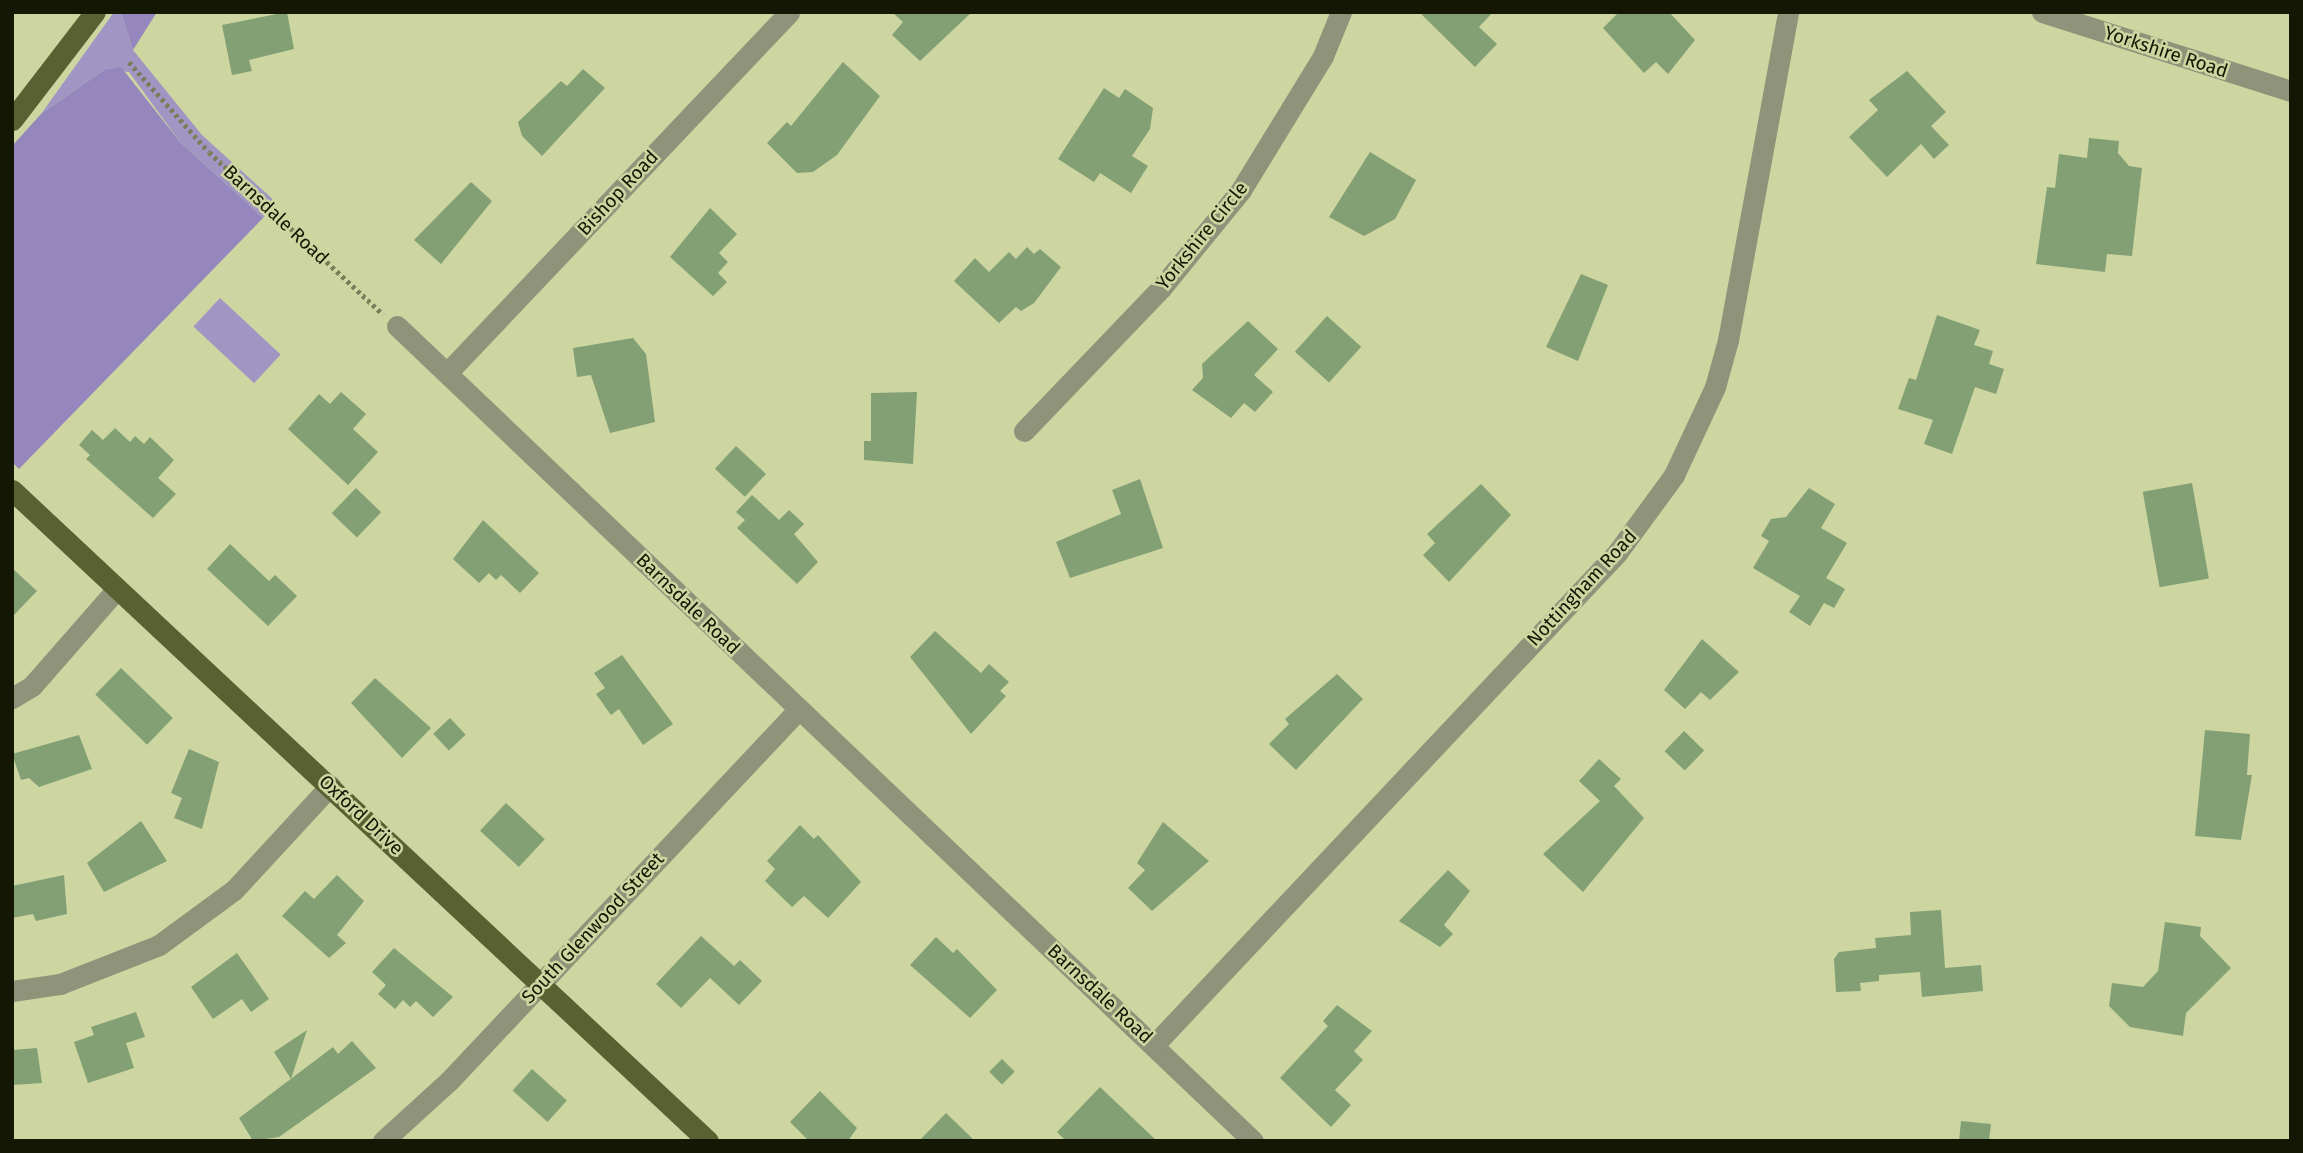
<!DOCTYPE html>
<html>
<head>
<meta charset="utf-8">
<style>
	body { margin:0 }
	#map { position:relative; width:2303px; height:1153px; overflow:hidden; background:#cdd6a1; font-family:"Fira Sans",sans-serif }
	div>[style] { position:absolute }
	.green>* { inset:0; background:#a196c3; transform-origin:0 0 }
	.forest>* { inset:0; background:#9587bd }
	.building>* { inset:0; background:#82a074; transform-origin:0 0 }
	.path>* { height:4.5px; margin-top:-2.25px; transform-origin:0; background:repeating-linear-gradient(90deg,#787e59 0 3.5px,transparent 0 7px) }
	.minor>* { height:21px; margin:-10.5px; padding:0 10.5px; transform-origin:10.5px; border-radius:10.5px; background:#8e937a }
	.major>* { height:21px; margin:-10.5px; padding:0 10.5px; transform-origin:10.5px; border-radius:10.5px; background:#596031 }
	span { translate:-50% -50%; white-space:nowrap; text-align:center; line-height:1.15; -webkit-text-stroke:5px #cdd6a1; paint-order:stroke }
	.street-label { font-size:19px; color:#141704 }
	.frame { position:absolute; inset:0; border:14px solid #141704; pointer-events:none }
</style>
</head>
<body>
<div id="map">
	<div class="green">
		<div style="clip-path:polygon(114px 12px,121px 12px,133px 50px,202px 135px,277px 203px,263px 218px,180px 142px,129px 72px,104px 70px,41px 114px)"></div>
		<div style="left:220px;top:298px;width:83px;height:39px;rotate:43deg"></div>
	</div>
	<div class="forest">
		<div style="clip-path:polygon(121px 12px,157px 12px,133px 50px)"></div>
		<div style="clip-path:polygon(121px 67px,180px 142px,263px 218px,19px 469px,12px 462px,12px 146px,41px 114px,104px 70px)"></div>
	</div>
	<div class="building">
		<div style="clip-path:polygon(287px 12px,294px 49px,249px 60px,252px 71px,232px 75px,222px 25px)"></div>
		<div style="clip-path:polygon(892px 12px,972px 12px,920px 61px,892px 35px,903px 22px)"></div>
		<div style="clip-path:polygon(1419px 12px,1493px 12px,1479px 27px,1497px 44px,1475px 67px)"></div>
		<div style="clip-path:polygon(1619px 12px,1669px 12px,1695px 40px,1668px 74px,1656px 62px,1644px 73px,1603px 28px)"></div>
		<div style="clip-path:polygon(843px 62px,880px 96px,837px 155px,813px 172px,797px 173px,767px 143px,787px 122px,791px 126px)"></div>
		<div style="clip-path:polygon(583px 69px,605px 88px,542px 156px,522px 136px,518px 122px,561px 81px,567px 86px)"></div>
		<div style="clip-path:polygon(1907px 71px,1946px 112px,1931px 126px,1949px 145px,1934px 159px,1921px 144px,1887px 177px,1849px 137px,1878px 110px,1869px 100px)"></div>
		<div style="clip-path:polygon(1104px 88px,1119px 98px,1125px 89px,1153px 108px,1150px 129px,1132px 156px,1148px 166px,1131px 193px,1100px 173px,1094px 182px,1058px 159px)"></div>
		<div style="clip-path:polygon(2089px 138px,2119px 141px,2118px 153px,2129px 166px,2142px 168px,2132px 256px,2107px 254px,2105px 272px,2036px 264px,2047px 187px,2055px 188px,2059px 154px,2087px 158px)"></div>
		<div style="clip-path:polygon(1370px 152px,1416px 180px,1395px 219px,1364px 236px,1329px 217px)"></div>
		<div style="clip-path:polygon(471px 182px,492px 201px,441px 264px,414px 240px)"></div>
		<div style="clip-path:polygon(710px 208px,737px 234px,719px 253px,728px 262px,718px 273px,727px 282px,713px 296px,670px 257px)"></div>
		<div style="clip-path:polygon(1027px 247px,1034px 254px,1040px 249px,1061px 267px,1034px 303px,1021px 311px,1016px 307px,999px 323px,954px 281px,975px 258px,989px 272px,1009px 252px,1016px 259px)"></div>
		<div style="clip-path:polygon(1581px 274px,1608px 285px,1578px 361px,1546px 347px)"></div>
		<div style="clip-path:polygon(1937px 315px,1980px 330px,1974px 345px,1993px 351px,1989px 364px,2004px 369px,1996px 394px,1975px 387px,1952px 454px,1924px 444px,1933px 420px,1898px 409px,1909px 378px,1916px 380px)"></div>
		<div style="left:1327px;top:316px;width:46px;height:48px;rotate:42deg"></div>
		<div style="clip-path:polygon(1248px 321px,1278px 349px,1254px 375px,1273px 392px,1255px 412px,1244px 403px,1231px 418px,1192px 390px,1203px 378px,1202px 364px)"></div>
		<div style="clip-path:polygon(633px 338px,646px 354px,655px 422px,610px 433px,591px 375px,577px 377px,573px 348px)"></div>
		<div style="clip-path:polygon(341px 392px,366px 414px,353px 429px,378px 452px,348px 485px,288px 429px,319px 394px,330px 404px)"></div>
		<div style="clip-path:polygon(917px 392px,913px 464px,864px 460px,864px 441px,871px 441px,871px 393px)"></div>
		<div style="clip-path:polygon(115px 428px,130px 442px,135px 436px,144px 444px,150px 437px,174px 460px,158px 478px,176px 494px,153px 518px,86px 459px,90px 455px,79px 445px,92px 430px,103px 440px)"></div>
		<div style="left:736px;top:446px;width:41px;height:31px;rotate:43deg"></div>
		<div style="clip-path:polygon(1140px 479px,1163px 548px,1070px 578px,1056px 542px,1121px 514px,1112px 490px)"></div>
		<div style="left:2192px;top:483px;width:97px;height:50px;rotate:80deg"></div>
		<div style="clip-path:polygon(1481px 484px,1511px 515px,1449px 582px,1423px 555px,1435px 543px,1427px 534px)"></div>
		<div style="left:356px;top:488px;width:35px;height:35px;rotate:44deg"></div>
		<div style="clip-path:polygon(1809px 488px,1835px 504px,1821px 528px,1847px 543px,1826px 578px,1845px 589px,1834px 608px,1824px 603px,1810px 626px,1789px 612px,1800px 596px,1753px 568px,1769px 541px,1761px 536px,1771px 519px,1786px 517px)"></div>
		<div style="clip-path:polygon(752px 495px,779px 520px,789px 510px,804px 524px,794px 534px,818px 562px,797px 584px,737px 528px,745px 520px,736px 512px)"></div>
		<div style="clip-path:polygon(483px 520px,539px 573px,520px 593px,501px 575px,496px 580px,489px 573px,479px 583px,453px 559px)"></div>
		<div style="clip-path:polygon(230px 544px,269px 581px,275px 575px,297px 596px,268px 626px,207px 569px)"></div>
		<div style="clip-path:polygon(12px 568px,37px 591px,12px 617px)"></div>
		<div style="clip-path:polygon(935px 631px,981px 673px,989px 664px,1009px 682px,1000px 691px,1006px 696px,971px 734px,910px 657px)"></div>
		<div style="clip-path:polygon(1702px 639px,1739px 672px,1710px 700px,1701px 692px,1685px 709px,1664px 690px)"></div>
		<div style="clip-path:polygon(622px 655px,673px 724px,643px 745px,619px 709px,611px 715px,596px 694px,605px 688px,594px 673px)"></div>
		<div style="left:121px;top:668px;width:72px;height:37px;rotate:44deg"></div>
		<div style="clip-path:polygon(1337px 674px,1363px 699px,1296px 770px,1269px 744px,1289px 724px,1285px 719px)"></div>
		<div style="clip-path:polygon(375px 678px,431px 728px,402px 758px,351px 703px)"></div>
		<div style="left:450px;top:718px;width:23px;height:23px;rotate:47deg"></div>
		<div style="clip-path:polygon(2205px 730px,2250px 734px,2247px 775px,2252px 775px,2241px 840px,2195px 836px)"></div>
		<div style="left:1684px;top:731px;width:28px;height:28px;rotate:44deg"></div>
		<div style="clip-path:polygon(79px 735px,92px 769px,39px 787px,29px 778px,21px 780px,12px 754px)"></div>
		<div style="clip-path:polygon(189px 749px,219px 762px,202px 829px,174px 818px,182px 798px,171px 793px)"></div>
		<div style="clip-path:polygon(1599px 759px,1621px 779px,1614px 786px,1644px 818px,1583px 892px,1543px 854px,1600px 801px,1579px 781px)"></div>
		<div style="left:506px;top:803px;width:53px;height:38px;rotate:43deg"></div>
		<div style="clip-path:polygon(141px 821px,167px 861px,104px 892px,87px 863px)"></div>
		<div style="clip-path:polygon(1163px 822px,1209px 861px,1152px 911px,1128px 888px,1145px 870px,1137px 863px)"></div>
		<div style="clip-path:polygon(800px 825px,814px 839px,818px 835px,861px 882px,828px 918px,804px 896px,792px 907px,765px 881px,775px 869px,767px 861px)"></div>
		<div style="clip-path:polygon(1448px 870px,1470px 891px,1444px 925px,1453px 934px,1440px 947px,1399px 921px)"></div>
		<div style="clip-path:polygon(64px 875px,67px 914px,36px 921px,33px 914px,12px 918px,12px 886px)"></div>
		<div style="clip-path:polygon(337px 875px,364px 901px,337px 935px,346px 943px,329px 958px,282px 916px,305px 891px,314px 899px)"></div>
		<div style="clip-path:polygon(1941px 910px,1945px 968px,1981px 965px,1983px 991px,1922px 997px,1920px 972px,1879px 975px,1879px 981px,1860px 983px,1861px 991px,1836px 992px,1834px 959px,1839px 952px,1876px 948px,1875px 938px,1911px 935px,1910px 912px)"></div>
		<div style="clip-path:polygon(2165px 922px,2201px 927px,2200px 936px,2231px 968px,2186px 1013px,2183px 1036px,2130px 1027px,2109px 1006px,2112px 983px,2143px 987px,2158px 971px)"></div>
		<div style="clip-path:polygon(701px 936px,734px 966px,740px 960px,762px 981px,739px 1005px,710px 978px,681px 1008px,656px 984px)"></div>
		<div style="clip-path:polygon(936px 937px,953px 953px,957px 949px,997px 990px,970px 1018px,910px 965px)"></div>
		<div style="clip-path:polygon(394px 948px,453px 997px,433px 1017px,416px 1001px,410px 1007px,403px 1000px,395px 1009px,378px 994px,386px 985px,372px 972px)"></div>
		<div style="clip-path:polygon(237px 953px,269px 999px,251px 1012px,242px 999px,213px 1019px,191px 987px)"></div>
		<div style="clip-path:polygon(1337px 1005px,1372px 1031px,1354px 1051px,1363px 1060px,1335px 1090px,1351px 1105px,1331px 1127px,1280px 1078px,1328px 1026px,1323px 1021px)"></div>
		<div style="clip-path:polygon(136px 1012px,145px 1037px,126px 1043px,134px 1068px,88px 1083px,74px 1042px,94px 1035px,91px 1027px)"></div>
		<div style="clip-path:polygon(307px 1030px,291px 1079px,274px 1052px)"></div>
		<div style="clip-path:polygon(352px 1041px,376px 1068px,279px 1137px,253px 1141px,239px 1118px,333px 1047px,338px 1054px)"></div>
		<div style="clip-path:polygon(37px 1048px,42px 1083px,12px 1085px,12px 1050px)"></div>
		<div style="left:1002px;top:1059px;width:18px;height:18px;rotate:45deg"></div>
		<div style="left:532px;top:1069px;width:47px;height:29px;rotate:42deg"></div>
		<div style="clip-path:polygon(1100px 1087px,1157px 1141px,1066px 1141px,1057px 1132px)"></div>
		<div style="clip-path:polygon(820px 1091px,857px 1128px,848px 1141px,809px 1141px,790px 1122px)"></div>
		<div style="clip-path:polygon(946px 1113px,975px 1141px,919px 1141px)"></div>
		<div style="clip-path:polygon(1961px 1121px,1991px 1124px,1989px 1141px,1959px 1141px)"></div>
	</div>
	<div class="path">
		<div style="left:129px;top:62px;width:120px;rotate:48.4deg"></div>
		<div style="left:209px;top:152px;width:238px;rotate:43deg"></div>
	</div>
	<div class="minor">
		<div style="left:2042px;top:12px;width:261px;rotate:17.6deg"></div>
		<div style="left:397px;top:326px;width:1182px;rotate:43.59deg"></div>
		<div style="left:447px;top:373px;width:497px;rotate:-46.5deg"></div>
		<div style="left:1024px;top:431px;width:199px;rotate:-46.2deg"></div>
		<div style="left:1162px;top:287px;width:125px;rotate:-50.8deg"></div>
		<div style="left:1241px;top:190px;width:157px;rotate:-58.5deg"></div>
		<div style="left:1323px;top:56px;width:48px;rotate:-67.8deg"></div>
		<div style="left:12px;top:698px;width:23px;rotate:-31deg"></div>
		<div style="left:32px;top:686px;width:128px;rotate:-48.8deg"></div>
		<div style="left:12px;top:991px;width:49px;rotate:-8.3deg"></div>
		<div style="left:60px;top:984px;width:106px;rotate:-21.5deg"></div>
		<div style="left:159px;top:945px;width:93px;rotate:-36.3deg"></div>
		<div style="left:234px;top:890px;width:142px;rotate:-47.3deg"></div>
		<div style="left:1154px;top:1045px;width:676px;rotate:-46.74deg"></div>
		<div style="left:1617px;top:553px;width:97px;rotate:-53.8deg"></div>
		<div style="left:1674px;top:475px;width:97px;rotate:-65deg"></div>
		<div style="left:1715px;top:387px;width:49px;rotate:-74.5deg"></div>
		<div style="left:1728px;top:340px;width:333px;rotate:-79.6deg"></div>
		<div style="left:383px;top:1141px;width:89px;rotate:-42.3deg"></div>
		<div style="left:449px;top:1081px;width:509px;rotate:-46.75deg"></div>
	</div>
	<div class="major">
		<div style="left:12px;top:120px;width:136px;rotate:-52.5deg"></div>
		<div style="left:12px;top:490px;width:953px;rotate:43.09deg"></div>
	</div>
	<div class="street-label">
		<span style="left:2166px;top:52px;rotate:18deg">Yorkshire Road</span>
		<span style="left:618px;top:193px;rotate:-47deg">Bishop Road</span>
		<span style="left:276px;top:215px;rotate:43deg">Barnsdale Road</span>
		<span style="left:1202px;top:236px;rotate:-51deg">Yorkshire Circle</span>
		<span style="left:1582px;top:588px;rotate:-47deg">Nottingham Road</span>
		<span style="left:688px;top:604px;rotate:44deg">Barnsdale Road</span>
		<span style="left:361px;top:815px;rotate:43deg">Oxford Drive</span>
		<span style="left:593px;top:928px;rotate:-47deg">South Glenwood Street</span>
		<span style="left:1100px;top:994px;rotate:43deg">Barnsdale Road</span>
	</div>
	<div class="frame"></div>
</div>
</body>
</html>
